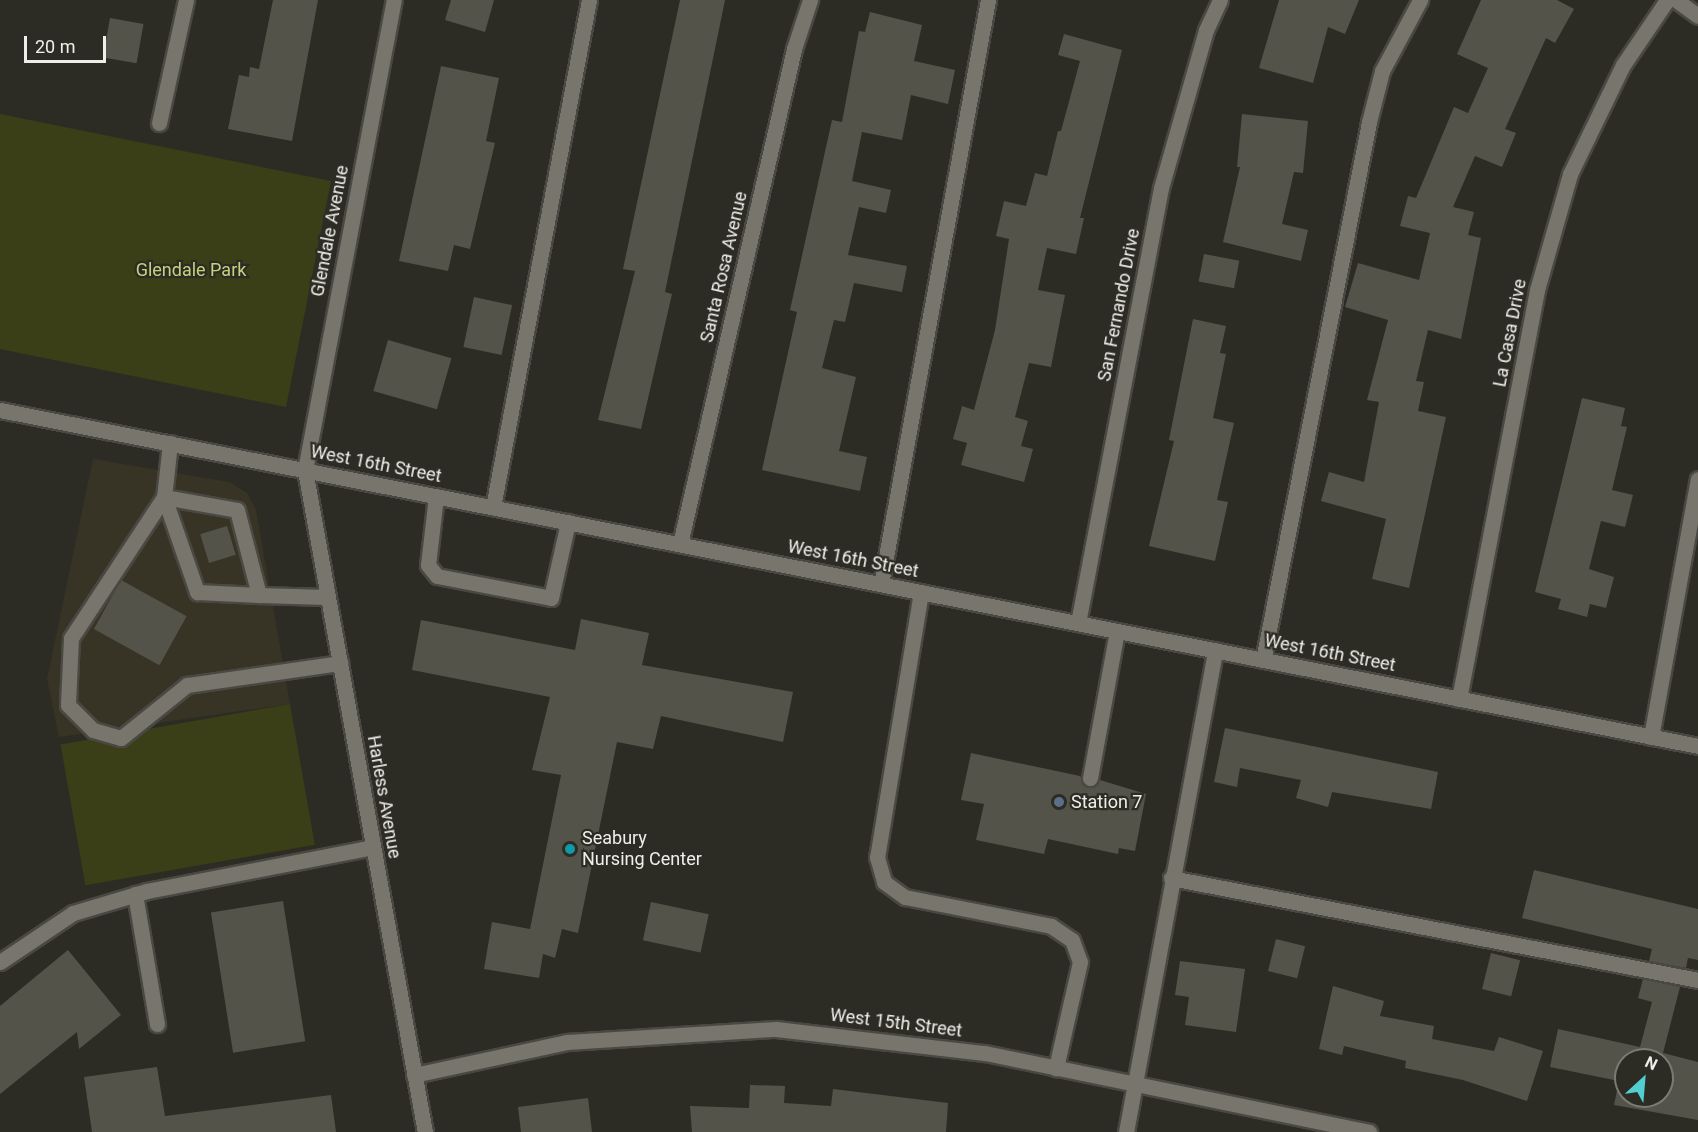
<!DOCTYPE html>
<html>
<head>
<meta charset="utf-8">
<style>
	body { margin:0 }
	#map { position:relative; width:1698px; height:1132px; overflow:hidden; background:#2d2c24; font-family:Roboto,sans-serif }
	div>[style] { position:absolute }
	.built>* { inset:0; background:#373426 }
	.green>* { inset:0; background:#3b3f17; transform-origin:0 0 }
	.building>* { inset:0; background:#54534a; transform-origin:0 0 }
	.roads { filter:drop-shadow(2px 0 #4a4842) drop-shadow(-2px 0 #4a4842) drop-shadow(0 2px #4a4842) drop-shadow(0 -2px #4a4842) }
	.service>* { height:15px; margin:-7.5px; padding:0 7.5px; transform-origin:7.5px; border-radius:7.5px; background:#77756c }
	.minor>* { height:15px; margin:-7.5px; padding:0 7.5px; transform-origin:7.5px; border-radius:7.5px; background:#77756c }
	.secondary>* { height:15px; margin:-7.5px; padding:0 7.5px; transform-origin:7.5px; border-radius:7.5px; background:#77756c }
	.dots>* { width:16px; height:16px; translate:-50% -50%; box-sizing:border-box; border:3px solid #2d2c24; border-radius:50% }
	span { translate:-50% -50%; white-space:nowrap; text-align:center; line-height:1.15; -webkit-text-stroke:4.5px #2d2c24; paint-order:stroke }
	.street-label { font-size:18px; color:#efeee9 }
	.park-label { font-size:18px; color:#c7d17e }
	.poi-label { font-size:18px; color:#efeee9 }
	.left { translate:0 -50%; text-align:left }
	.north { position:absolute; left:1614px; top:1048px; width:60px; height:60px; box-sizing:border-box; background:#2d2c24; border:2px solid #7b7a73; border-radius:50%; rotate:26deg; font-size:16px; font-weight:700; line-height:24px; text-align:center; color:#efeee9 }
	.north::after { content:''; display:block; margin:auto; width:21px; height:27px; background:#52cdd0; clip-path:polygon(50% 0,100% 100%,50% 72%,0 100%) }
	.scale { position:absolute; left:24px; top:36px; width:82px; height:27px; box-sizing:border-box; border:3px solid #efeee9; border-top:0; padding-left:8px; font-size:18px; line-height:21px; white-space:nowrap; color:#efeee9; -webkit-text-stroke:4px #2d2c24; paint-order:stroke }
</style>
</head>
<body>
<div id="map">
	<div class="built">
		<div style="clip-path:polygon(93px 459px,229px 482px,247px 493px,256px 510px,290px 704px,59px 737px,47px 679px)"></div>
	</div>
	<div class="green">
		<div style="clip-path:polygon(0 114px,331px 181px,286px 407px,0 349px)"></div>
		<div style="left:290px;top:704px;width:143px;height:233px;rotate:80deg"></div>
	</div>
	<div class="building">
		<div style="clip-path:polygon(273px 0,318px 0,292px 141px,228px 129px,239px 75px,249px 77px,250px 67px,259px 69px)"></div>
		<div style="clip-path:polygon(451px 0,494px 0,485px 32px,445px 20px)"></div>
		<div style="clip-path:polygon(680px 0,725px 0,665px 292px,672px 294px,641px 429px,598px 420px,635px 271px,623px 269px)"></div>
		<div style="clip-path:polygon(1279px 0,1359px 0,1345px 34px,1328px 27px,1313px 83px,1259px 68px)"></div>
		<div style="clip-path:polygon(1481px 0,1557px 0,1574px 9px,1555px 43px,1546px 38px,1505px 129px,1516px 133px,1502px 167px,1475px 156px,1453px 207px,1474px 212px,1468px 235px,1481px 238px,1461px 339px,1428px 330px,1416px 381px,1424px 382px,1418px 411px,1446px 417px,1409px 588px,1372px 579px,1386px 519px,1321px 501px,1329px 472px,1364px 482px,1379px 402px,1367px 400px,1388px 320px,1345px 307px,1358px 263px,1419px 280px,1430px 233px,1400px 226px,1408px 196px,1416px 198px,1454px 107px,1468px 113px,1488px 68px,1457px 54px)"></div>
		<div style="clip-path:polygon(870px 12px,922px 25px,914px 61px,955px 70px,948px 104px,911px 95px,902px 140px,862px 132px,852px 181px,891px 190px,886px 213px,859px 207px,848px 255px,907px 266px,902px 292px,854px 283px,845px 322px,834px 320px,822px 368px,856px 377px,839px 451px,867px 457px,860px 491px,762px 470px,797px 312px,790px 310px,832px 120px,842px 122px,859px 31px,865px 32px)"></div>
		<div style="left:110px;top:18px;width:34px;height:40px;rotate:10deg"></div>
		<div style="clip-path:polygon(1064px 34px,1122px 50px,1080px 218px,1084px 218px,1076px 254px,1047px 248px,1038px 290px,1065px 295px,1051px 367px,1029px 363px,1015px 417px,1028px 421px,1021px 446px,1033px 449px,1024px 482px,961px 465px,967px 443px,953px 439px,962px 406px,974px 410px,995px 330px,1009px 239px,996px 236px,1004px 201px,1026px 206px,1035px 173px,1047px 176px,1058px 131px,1061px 131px,1080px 61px,1058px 55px)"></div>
		<div style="clip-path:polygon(441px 66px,499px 78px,486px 141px,495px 143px,470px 249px,454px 245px,448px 271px,399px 261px)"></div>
		<div style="clip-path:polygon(1242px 114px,1308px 121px,1303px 173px,1294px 172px,1282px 224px,1308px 230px,1301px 261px,1223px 242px,1240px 167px,1237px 167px)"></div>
		<div style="left:1204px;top:254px;width:36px;height:28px;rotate:11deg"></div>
		<div style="left:474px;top:297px;width:39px;height:51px;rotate:12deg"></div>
		<div style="clip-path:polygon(1193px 319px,1226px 326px,1220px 353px,1226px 354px,1213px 418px,1234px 423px,1217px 500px,1228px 502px,1215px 561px,1149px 546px,1174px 441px,1169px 440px)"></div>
		<div style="left:388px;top:340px;width:66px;height:53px;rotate:16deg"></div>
		<div style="clip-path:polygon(1582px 398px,1625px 408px,1621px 426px,1627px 427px,1612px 490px,1633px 495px,1625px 527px,1601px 521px,1589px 569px,1614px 577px,1606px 608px,1590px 604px,1587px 617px,1558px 609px,1561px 599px,1535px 592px)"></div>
		<div style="left:227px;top:526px;width:30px;height:28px;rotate:73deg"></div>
		<div style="left:121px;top:580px;width:75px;height:56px;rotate:29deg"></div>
		<div style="clip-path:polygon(581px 619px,649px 633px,642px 665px,793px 692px,783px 742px,661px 716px,653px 749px,617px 742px,578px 933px,562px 929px,555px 958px,543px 954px,539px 978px,484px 969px,492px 922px,530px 929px,561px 775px,532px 770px,550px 697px,412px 670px,421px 620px,575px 650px)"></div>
		<div style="clip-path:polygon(1225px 728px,1438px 772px,1431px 809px,1332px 792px,1328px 807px,1296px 798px,1301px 780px,1240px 768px,1237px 787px,1214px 782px)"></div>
		<div style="clip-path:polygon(971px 753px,1080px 776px,1088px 787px,1100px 780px,1146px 794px,1135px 851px,1119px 848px,1118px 854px,1048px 839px,1044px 854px,976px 840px,984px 804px,961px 800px)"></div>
		<div style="clip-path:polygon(1534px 870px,1698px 909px,1698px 960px,1688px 958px,1686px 968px,1649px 961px,1652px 949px,1522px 918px)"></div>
		<div style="left:283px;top:901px;width:142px;height:73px;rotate:81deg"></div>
		<div style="left:651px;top:902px;width:59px;height:39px;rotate:12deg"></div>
		<div style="left:1276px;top:939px;width:30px;height:33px;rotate:14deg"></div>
		<div style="clip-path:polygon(68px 950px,121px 1015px,79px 1049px,77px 1032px,0 1094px,0 1006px)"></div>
		<div style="left:1491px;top:953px;width:30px;height:37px;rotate:14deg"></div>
		<div style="clip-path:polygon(1180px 961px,1245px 969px,1236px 1032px,1185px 1025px,1189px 997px,1175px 995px)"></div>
		<div style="clip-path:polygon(evenodd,1643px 979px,1680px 987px,1663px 1053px,1698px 1062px,1698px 1120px,1614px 1105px,1619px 1081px,1550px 1067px,1558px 1029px,1640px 1047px,1652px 1002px,1638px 998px,1643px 979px,1626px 1060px,1662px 1060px,1662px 1096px,1626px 1096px,1626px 1060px)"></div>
		<div style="clip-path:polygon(1333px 986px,1384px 1001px,1380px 1016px,1434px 1026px,1432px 1039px,1494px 1051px,1499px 1037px,1543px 1051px,1527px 1101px,1463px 1080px,1405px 1068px,1406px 1061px,1344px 1046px,1342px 1055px,1319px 1049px)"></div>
		<div style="clip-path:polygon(157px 1067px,165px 1116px,331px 1095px,336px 1132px,92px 1132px,84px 1077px)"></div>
		<div style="clip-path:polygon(750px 1085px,785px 1086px,784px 1103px,831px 1106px,833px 1089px,948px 1103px,946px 1132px,692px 1132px,690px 1106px,749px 1108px)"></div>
		<div style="clip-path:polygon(588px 1098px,592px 1132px,521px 1132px,518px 1107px)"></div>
	</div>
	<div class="roads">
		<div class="service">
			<div style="left:159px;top:123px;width:126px;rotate:-77.6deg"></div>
			<div style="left:170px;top:443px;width:54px;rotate:96.3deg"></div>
			<div style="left:164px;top:497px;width:74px;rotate:10.1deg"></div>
			<div style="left:237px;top:510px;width:88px;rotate:75.5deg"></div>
			<div style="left:259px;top:595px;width:67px;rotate:1.7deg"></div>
			<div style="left:436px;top:496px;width:69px;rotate:96.6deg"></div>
			<div style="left:428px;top:565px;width:14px;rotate:51deg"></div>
			<div style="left:437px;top:576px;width:116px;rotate:10.9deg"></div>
			<div style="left:551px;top:598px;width:78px;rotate:-77.4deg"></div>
			<div style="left:164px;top:497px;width:169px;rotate:123.4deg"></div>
			<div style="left:71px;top:638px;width:67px;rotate:92.6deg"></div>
			<div style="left:68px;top:705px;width:35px;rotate:45deg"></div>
			<div style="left:93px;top:730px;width:29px;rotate:16deg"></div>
			<div style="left:121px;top:738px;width:85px;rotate:-38.8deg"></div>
			<div style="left:187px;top:685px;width:155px;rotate:-8.2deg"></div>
			<div style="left:164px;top:497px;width:101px;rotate:70.8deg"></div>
			<div style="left:197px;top:592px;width:62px;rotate:2.8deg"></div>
			<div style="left:493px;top:507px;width:516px;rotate:-79.28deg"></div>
			<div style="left:881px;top:584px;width:594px;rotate:-79.62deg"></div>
			<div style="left:921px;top:592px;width:269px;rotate:99.4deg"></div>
			<div style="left:877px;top:857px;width:26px;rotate:74deg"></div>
			<div style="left:884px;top:882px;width:26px;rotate:36deg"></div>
			<div style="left:905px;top:897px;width:149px;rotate:11.2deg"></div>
			<div style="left:1051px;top:926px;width:25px;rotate:34deg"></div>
			<div style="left:1072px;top:940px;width:23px;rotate:70deg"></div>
			<div style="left:1080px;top:962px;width:109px;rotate:102.8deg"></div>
			<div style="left:1263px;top:660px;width:548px;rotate:-78.85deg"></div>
			<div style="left:1369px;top:122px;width:53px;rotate:-75.7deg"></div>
			<div style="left:1382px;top:71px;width:81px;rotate:-61.8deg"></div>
			<div style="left:1651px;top:737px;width:262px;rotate:-79.7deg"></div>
			<div style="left:1090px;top:778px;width:149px;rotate:-79.6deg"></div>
			<div style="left:1171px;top:878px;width:537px;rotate:10.95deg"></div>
			<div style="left:135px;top:894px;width:132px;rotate:80.4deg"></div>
			<div style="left:0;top:962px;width:88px;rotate:-33.9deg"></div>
			<div style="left:73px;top:913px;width:77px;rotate:-16.6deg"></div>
			<div style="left:147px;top:891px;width:230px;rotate:-11deg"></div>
			<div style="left:1126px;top:1132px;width:490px;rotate:-79.5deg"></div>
		</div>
		<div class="minor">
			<div style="left:1676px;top:0;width:27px;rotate:36deg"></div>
			<div style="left:305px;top:470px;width:478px;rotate:-79.3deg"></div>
			<div style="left:680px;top:544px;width:508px;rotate:-77.03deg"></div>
			<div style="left:794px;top:49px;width:52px;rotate:-71.9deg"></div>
			<div style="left:1078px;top:623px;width:443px;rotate:-79.2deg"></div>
			<div style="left:1161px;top:188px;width:164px;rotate:-74.1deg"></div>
			<div style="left:1206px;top:30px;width:33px;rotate:-65deg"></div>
			<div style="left:1459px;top:699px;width:416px;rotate:-79.2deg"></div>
			<div style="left:1537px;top:290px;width:121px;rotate:-74.1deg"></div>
			<div style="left:1570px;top:174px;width:121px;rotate:-64.1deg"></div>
			<div style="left:1623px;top:65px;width:78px;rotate:-55.9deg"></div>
			<div style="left:414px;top:1075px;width:157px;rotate:-12.2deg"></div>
			<div style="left:567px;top:1042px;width:209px;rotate:-3.6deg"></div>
			<div style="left:776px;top:1029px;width:210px;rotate:6.6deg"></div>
			<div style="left:985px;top:1053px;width:392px;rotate:11.6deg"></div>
		</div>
		<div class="secondary">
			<div style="left:0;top:410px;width:1731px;rotate:11.19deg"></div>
			<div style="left:305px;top:470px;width:673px;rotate:79.73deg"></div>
		</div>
	</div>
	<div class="dots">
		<div style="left:1059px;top:802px;background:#5c6f8a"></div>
		<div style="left:570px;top:849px;background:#0f9aa8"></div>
	</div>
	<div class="street-label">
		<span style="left:330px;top:231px;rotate:-79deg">Glendale Avenue</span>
		<span style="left:724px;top:267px;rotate:-77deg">Santa Rosa Avenue</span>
		<span style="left:1119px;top:305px;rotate:-79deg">San Fernando Drive</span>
		<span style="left:1510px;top:333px;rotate:-79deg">La Casa Drive</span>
		<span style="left:376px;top:464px;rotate:11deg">West 16th Street</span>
		<span style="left:853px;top:559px;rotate:11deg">West 16th Street</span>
		<span style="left:1330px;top:653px;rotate:11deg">West 16th Street</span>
		<span style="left:384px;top:797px;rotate:80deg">Harless Avenue</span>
		<span style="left:896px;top:1023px;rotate:7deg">West 15th Street</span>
	</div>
	<div class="park-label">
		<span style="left:191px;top:270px">Glendale Park</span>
	</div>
	<div class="poi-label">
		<span class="left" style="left:1071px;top:802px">Station 7</span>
		<span class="left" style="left:582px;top:849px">Seabury<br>Nursing Center</span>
	</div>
	<div class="north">N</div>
	<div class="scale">20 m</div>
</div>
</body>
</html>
